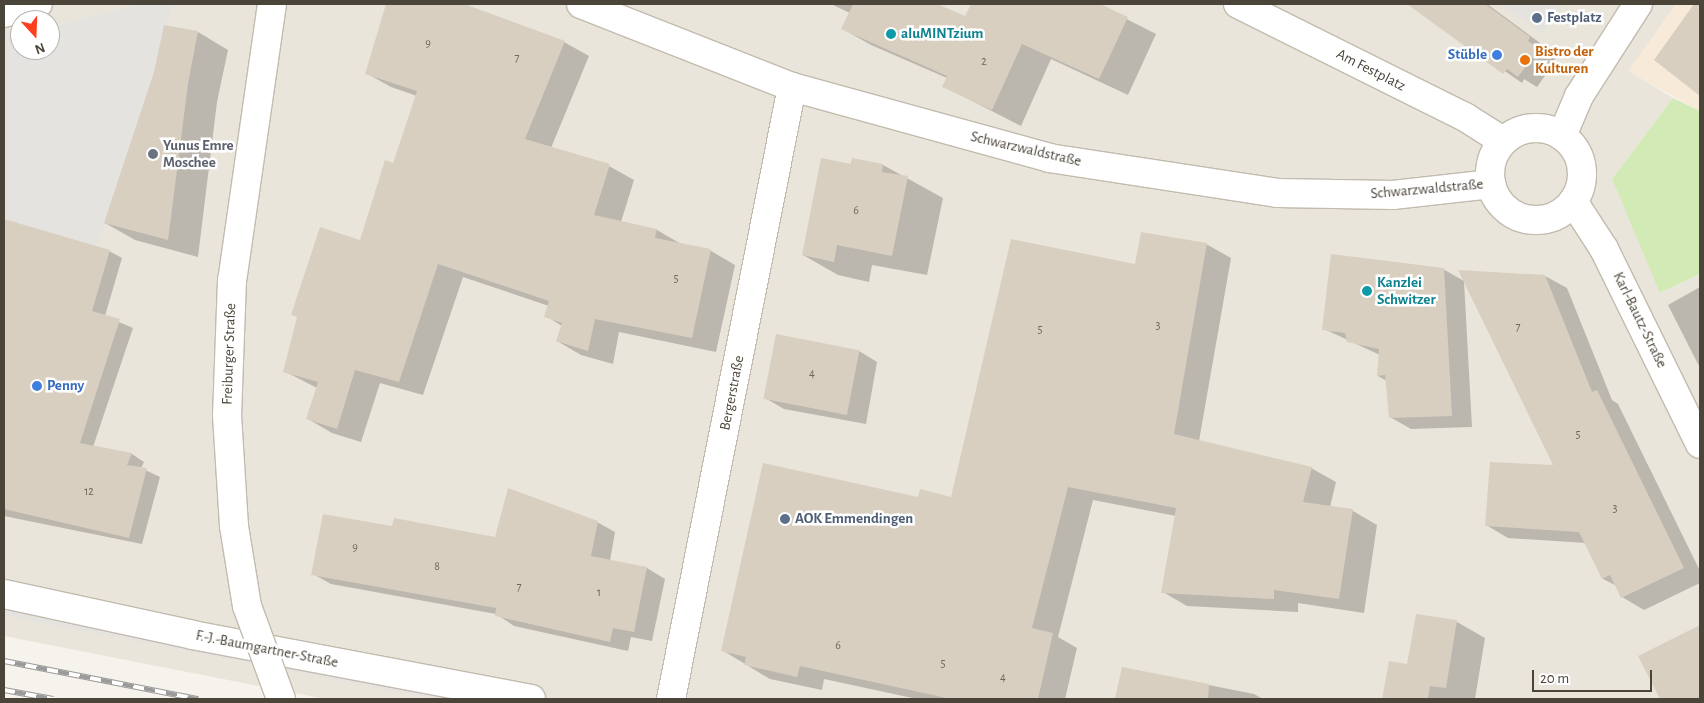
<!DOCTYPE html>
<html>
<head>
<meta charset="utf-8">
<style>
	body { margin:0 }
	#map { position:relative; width:1704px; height:703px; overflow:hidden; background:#f6f3ec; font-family:"Alegreya Sans",sans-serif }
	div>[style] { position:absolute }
	.residential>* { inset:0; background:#eae5da }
	.commercial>* { inset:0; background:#f7ead8 }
	.green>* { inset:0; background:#d2eab5 }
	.parking>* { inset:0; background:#e5e3e0; transform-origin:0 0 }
	.shadow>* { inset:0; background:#0003 }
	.building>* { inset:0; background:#d8cfc1; transform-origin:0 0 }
	.roads { filter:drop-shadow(1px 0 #c2bbae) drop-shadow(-1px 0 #c2bbae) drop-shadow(0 1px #c2bbae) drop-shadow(0 -1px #c2bbae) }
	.minor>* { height:28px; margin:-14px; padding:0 14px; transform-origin:14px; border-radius:14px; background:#fff }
	.minor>.ring { margin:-14px; padding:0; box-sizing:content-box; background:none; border:28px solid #fff; border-radius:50% }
	.rail>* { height:5.5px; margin-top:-2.75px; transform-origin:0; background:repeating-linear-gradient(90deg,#fff 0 11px,#9a9a9a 0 22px); box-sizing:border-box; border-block:1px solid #9a9a9a }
	.bridges { filter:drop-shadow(1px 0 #c2bbae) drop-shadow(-1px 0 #c2bbae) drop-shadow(0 1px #c2bbae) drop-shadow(0 -1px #c2bbae) }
	.minor-bridge>* { height:28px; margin:-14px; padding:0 14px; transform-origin:14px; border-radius:14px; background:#fff }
	.dots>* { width:14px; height:14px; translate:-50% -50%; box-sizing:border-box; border:2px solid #fff; border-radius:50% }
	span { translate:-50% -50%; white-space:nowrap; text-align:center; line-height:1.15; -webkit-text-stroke:5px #fff; paint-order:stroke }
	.number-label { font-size:12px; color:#6e675b }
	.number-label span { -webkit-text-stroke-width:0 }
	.service-label { font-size:15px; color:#4e5e75; font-weight:700 }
	.left { translate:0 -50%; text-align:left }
	.culture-label { font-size:15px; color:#0d838f; font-weight:700 }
	.food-label { font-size:15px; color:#c56008; font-weight:700 }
	.shop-label { font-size:15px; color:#366cbe; font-weight:700 }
	.right { translate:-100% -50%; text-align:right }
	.street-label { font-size:15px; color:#4b4439 }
	.worship-label { font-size:15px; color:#5b616d; font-weight:700 }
	.frame { position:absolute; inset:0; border:5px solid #4b4439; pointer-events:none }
	.north { position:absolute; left:10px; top:10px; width:50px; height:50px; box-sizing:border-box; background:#fff; border:1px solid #b7b4b0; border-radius:50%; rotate:160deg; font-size:14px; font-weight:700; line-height:20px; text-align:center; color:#4b4439 }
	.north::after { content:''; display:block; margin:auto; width:18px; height:22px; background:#fc3f1d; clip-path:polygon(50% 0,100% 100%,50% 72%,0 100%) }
	.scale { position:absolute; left:1532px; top:670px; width:120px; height:22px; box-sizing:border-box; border:2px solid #4b4439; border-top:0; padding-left:6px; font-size:15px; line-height:18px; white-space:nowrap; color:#4b4439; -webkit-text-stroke:4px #fff; paint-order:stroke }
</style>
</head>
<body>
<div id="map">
	<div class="residential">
		<div style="clip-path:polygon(evenodd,4px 4px,1676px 4px,1629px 71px,1673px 98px,1612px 179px,1661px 293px,1700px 274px,1700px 699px,325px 699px,4px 636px,4px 4px,20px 20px,50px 20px,50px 50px,20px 50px,20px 20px)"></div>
	</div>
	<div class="commercial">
		<div style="clip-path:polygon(1676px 4px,1700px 4px,1700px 111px,1628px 71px)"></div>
	</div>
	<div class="green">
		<div style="clip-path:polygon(1673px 98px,1700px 111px,1700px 274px,1660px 293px,1612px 179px)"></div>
	</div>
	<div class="parking">
		<div style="clip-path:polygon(142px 4px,172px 4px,154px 72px,97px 246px,4px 219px,4px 38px,20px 34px,20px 50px,50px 50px,50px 27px)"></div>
		<div style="clip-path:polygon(1500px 4px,1563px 4px,1543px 33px)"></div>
		<div style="left:4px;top:604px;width:478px;height:11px;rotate:11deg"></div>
	</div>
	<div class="shadow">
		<div style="clip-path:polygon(387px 4px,460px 4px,564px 42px,589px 56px,551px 148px,609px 166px,634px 180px,621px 222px,657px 230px,681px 244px,711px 251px,735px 265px,716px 352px,619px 332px,613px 364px,581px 355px,557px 341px,562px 326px,546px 316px,549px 306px,463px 277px,423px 395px,380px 383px,361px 442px,332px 433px,308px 419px,317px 388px,284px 371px,361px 241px,394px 164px,417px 96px,391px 87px,366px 73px)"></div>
		<div style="clip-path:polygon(831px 4px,934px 4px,966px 18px,973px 4px,1097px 4px,1156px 34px,1128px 95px,1051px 59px,1021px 126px,943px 86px,947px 78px,871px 45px,843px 29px,850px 13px)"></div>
		<div style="clip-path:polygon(1437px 4px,1487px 4px,1547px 48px,1544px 52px,1556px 60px,1537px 87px,1524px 79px,1522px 83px,1427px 17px)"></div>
		<div style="clip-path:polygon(1695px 4px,1700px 4px,1700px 94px,1655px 60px)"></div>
		<div style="clip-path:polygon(198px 32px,228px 50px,217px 102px,198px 257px,135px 240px,105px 223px)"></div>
		<div style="clip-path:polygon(853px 159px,883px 165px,943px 198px,927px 275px,872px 265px,869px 282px,838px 275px,803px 255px)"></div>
		<div style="clip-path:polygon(4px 220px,109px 251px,122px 258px,105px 316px,133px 328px,93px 447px,132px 454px,144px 462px,141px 468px,160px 477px,142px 544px,4px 516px)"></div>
		<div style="clip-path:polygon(1206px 244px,1231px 258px,1199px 441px,1311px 468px,1336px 482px,1330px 507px,1353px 511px,1377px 525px,1364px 613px,1298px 603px,1298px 612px,1187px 606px,1163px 592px,1176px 516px,1093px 500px,1058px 637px,1077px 648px,1065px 699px,917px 699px,824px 679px,822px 690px,770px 679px,722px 650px,919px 498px,952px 499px,1136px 265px)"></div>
		<div style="clip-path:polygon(1443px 269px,1464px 281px,1472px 427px,1411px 429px,1390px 417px,1387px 381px,1378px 376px,1380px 355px,1324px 329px)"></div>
		<div style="clip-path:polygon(1545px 276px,1567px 288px,1612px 400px,1618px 404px,1700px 571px,1700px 583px,1644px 610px,1622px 597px,1617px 586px,1603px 579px,1586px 543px,1508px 538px,1486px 525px,1554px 466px)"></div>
		<div style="clip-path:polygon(1700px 287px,1700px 368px,1668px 305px)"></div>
		<div style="clip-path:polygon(777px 336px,859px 351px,877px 362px,866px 424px,784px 409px,765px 398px)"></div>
		<div style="clip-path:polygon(597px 522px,615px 532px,610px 561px,647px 568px,665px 579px,652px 641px,631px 637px,628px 651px,514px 626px,496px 614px,331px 584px,313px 574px,393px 528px,496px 538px)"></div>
		<div style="clip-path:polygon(1457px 622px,1485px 638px,1475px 699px,1384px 699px,1390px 662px,1408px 665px)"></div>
		<div style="clip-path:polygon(1700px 627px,1700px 699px,1661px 699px,1640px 657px)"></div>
		<div style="clip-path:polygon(1123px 668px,1254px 694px,1263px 699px,1117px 699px)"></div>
	</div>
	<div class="building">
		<div style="clip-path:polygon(386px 4px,464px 4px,565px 41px,525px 139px,610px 164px,594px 215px,657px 229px,655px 238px,711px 249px,692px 338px,595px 319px,588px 351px,556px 341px,562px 323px,544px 317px,549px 301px,438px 264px,399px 382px,355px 370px,337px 429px,306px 419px,318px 382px,283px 372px,297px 317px,291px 315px,320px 227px,360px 240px,385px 160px,393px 163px,417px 91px,365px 74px)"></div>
		<div style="clip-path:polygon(853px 4px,937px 4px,965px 16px,971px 4px,1100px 4px,1128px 17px,1099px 79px,1022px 44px,992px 110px,942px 87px,947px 76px,841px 29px)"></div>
		<div style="clip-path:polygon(1407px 4px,1485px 4px,1530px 37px,1528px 41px,1539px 49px,1518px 77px,1507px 69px,1503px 74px)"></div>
		<div style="clip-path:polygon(1694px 4px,1700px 4px,1700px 96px,1654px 60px)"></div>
		<div style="clip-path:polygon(164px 25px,198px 31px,188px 84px,168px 240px,104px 223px,154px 72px)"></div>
		<div style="clip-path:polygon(821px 158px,851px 164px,852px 158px,883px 164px,882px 172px,908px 176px,892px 256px,837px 245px,834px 262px,802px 255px)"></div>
		<div style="clip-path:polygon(4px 219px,110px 250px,92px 311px,120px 319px,80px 443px,132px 453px,127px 465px,147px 468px,129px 538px,4px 509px)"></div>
		<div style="clip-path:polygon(1141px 232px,1207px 243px,1174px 434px,1312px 467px,1303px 502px,1353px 509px,1339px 599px,1274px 590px,1274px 599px,1161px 593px,1176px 508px,1068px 487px,1032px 628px,1053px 633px,1038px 699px,951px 699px,800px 666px,797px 677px,744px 665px,746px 657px,721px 651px,763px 463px,918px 497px,920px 489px,951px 497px,1011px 239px,1135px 264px)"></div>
		<div style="clip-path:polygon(1331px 254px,1444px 268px,1452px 416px,1389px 418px,1385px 375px,1377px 376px,1379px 349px,1347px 342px,1345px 333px,1322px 330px)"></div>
		<div style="clip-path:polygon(1458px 270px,1545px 275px,1592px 392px,1597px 390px,1684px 568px,1621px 598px,1610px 575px,1602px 579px,1579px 532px,1485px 526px,1490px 462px,1553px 465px)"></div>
		<div style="left:776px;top:334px;width:85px;height:66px;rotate:11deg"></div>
		<div style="clip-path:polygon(508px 488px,598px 521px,591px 556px,647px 567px,634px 632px,613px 628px,610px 642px,495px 616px,496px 608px,311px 575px,323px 514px,392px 526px,394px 518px,495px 537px)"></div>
		<div style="clip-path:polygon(1416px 614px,1457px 620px,1446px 688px,1430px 686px,1428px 699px,1382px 699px,1389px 661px,1407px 664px)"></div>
		<div style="clip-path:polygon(1700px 625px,1700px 699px,1660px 699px,1638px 656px)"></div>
		<div style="clip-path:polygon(1122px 667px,1209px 684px,1208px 699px,1115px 699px)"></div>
	</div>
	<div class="roads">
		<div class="minor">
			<div style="left:581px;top:4px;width:227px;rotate:21.5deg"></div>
			<div style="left:792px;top:87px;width:267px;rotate:15.4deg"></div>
			<div style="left:1049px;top:158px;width:231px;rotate:8.7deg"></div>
			<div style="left:1277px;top:193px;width:116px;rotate:1deg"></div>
			<div style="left:1393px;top:195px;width:99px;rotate:-6.4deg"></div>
			<div style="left:1238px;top:4px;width:254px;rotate:26.5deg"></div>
			<div style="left:1465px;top:117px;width:45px;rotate:32.3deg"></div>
			<div style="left:4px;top:13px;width:35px;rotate:-15deg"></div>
			<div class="ring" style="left:1490px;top:128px;width:64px;height:64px"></div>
			<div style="left:1562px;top:136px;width:43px;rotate:-67deg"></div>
			<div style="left:1579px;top:96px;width:109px;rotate:-57.3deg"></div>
			<div style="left:1573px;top:201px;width:57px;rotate:57.1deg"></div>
			<div style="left:1604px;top:249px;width:217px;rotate:63.8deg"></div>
			<div style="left:4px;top:594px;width:193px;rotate:12.2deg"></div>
			<div style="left:193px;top:635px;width:344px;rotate:10.7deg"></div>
			<div style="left:671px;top:699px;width:624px;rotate:-78.82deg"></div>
		</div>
	</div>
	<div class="rail">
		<div style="left:4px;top:661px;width:198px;rotate:11.1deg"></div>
		<div style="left:4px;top:690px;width:50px;rotate:10.4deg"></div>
	</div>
	<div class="bridges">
		<div class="minor-bridge">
			<div style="left:272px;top:4px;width:279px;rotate:98.2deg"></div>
			<div style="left:232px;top:280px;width:135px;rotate:92.1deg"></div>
			<div style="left:227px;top:415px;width:111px;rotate:86.4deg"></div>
			<div style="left:234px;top:526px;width:81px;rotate:80.8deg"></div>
			<div style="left:247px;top:606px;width:99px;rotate:69.9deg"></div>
		</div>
	</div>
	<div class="dots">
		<div style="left:1537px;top:18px;background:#5c6f8a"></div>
		<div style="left:891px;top:34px;background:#0f9aa8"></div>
		<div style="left:1497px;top:55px;background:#3f7fe0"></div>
		<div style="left:1525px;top:60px;background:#e8710a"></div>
		<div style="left:153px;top:154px;background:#6b7280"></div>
		<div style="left:1367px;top:291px;background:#0f9aa8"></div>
		<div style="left:37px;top:386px;background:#3f7fe0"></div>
		<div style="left:785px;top:519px;background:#5c6f8a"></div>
	</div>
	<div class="number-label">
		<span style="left:428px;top:44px">9</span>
		<span style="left:517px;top:58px">7</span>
		<span style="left:984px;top:62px">2</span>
		<span style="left:856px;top:211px">6</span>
		<span style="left:676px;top:279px">5</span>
		<span style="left:1158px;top:326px">3</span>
		<span style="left:1518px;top:327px">7</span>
		<span style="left:1040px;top:330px">5</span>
		<span style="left:812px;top:374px">4</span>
		<span style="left:1578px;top:435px">5</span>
		<span style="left:89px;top:492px">12</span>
		<span style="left:1615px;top:509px">3</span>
		<span style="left:355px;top:548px">9</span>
		<span style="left:437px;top:567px">8</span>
		<span style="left:519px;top:587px">7</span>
		<span style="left:599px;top:593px">1</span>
		<span style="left:838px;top:646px">6</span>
		<span style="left:943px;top:664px">5</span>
		<span style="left:1003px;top:678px">4</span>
	</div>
	<div class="service-label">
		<span class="left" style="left:1547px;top:18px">Festplatz</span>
		<span class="left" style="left:795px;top:519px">AOK Emmendingen</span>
	</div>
	<div class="culture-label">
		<span class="left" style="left:901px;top:34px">aluMINTzium</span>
		<span class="left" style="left:1377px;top:291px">Kanzlei<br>Schwitzer</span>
	</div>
	<div class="food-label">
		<span class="left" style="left:1535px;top:60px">Bistro der<br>Kulturen</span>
	</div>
	<div class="shop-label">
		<span class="right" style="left:1487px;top:55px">Stüble</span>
		<span class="left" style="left:47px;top:386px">Penny</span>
	</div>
	<div class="street-label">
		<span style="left:1371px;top:70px;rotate:27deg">Am Festplatz</span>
		<span style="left:1026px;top:149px;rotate:13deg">Schwarzwaldstraße</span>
		<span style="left:1427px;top:189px;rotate:-5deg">Schwarzwaldstraße</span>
		<span style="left:1640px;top:320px;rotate:64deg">Karl-Bautz-Straße</span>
		<span style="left:229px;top:354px;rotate:-88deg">Freiburger Straße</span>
		<span style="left:732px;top:393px;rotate:-79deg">Bergerstraße</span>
		<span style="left:267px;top:649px;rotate:11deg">F.-J.-Baumgartner-Straße</span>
	</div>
	<div class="worship-label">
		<span class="left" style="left:163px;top:154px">Yunus Emre<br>Moschee</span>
	</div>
	<div class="frame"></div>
	<div class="north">N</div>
	<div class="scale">20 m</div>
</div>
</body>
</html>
